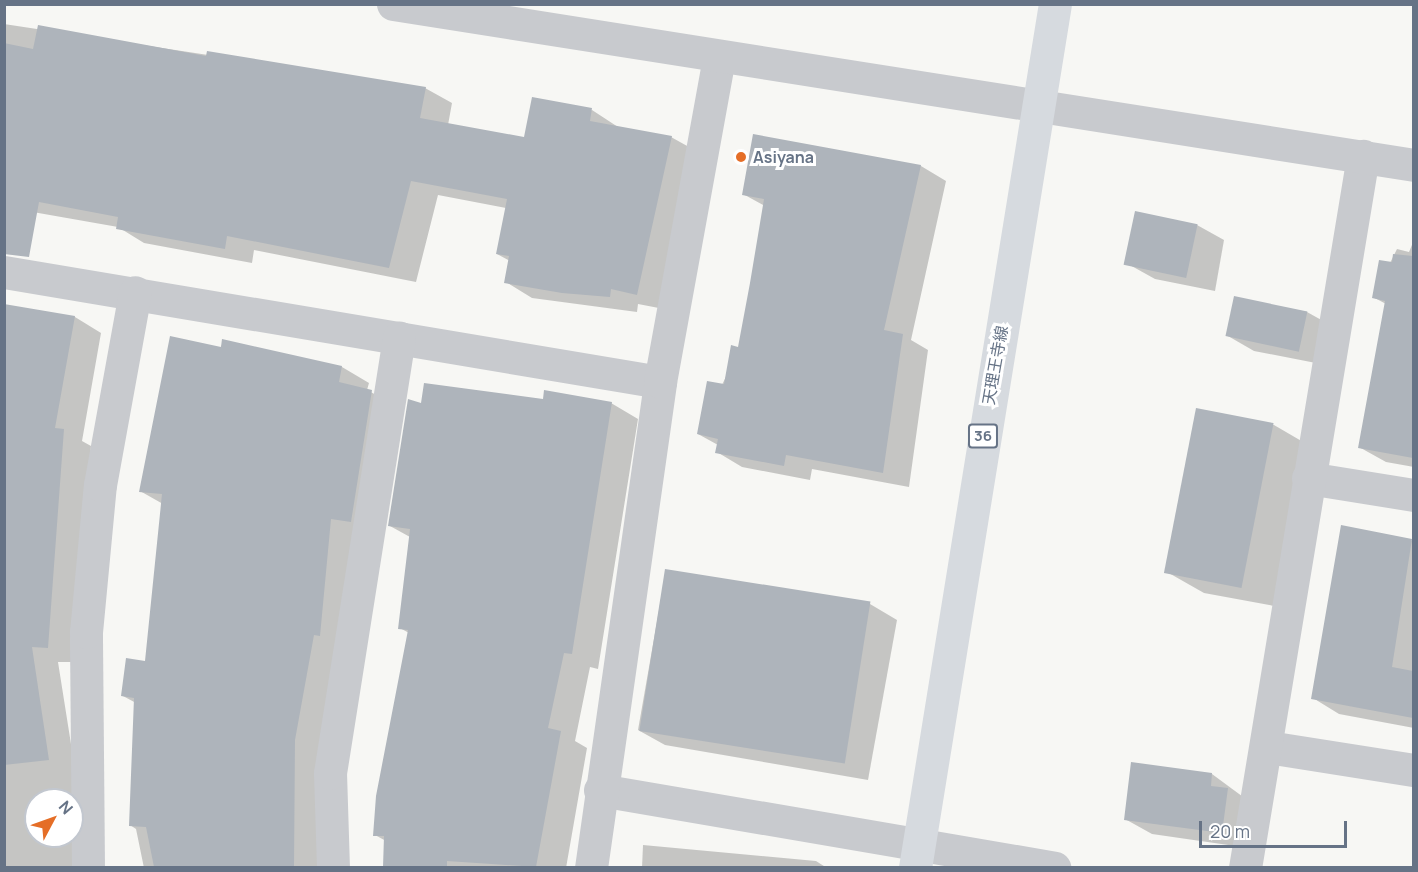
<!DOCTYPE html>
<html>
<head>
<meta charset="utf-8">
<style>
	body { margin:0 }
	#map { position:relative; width:1418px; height:872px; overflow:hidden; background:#f7f7f4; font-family:Manrope,"Noto Sans JP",sans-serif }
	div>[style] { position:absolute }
	.shadow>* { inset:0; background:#0003 }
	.building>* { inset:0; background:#aeb4bb; transform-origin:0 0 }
	.minor>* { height:33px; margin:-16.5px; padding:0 16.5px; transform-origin:16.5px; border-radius:16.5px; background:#c8cace }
	.tertiary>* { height:33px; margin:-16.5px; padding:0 16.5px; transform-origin:16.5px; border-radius:16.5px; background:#c8cace }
	.primary>* { height:33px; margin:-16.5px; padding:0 16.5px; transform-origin:16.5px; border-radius:16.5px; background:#d6dadf }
	.dots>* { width:16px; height:16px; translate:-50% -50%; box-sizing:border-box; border:3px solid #fff; border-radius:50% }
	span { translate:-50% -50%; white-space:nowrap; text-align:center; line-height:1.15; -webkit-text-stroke:6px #fff; paint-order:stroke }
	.shield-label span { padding:2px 4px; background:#fff; border:2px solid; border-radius:4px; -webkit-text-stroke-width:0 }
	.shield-label { font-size:15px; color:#667386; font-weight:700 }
	.poi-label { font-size:16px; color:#667386; font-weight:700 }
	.left { translate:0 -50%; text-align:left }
	.street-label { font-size:16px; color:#667386 }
	.frame { position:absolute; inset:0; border:6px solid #667386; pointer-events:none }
	.north { position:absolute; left:24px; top:788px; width:60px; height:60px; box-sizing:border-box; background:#fff; border:2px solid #c2c7cf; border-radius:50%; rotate:49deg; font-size:16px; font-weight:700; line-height:24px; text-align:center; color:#667386 }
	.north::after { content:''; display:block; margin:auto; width:21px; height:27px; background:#e56e27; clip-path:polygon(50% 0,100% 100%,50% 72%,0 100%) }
	.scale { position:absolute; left:1199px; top:821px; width:148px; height:27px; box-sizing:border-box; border:3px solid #667386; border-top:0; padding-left:8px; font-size:18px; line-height:21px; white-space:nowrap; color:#667386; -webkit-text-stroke:4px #fff; paint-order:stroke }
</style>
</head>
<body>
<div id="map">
	<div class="shadow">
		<div style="clip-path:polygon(4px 24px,425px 88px,452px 103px,448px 125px,526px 139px,592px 110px,618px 127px,671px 137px,698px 152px,664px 309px,638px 304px,637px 312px,532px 298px,506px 282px,510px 261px,497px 254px,506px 208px,438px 195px,416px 282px,254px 250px,252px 263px,144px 243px,118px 227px,10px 208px,4px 221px)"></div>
		<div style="clip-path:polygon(921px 166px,946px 181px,911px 340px,928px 350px,909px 487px,812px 469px,810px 480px,742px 467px,717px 452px,718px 445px,698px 434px,740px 348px,765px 206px,743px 194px)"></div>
		<div style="clip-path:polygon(1197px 225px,1224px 240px,1215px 291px,1155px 279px,1128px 264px)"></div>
		<div style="clip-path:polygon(1414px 240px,1414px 467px,1386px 462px,1359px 447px,1386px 304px,1373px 297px,1397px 249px,1409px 252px)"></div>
		<div style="clip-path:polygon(1235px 298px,1307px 312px,1334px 327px,1326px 365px,1254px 351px,1228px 336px)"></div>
		<div style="clip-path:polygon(evenodd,4px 305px,75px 317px,101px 333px,82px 441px,91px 446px,75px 662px,58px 662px,74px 763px,76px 868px,4px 868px,4px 305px,36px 800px,72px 800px,72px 836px,36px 836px,36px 800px)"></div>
		<div style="clip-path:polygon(224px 341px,342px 367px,369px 383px,367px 390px,398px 407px,321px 868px,144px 868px,136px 829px,130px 825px,136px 703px,123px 696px,147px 663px,163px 504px,140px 491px)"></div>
		<div style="clip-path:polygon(544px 401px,611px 403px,638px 419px,598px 669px,590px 667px,575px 741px,587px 748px,566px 868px,384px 868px,386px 841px,375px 835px,409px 633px,400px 628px,410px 537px,390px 526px,423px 405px)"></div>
		<div style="clip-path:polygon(1197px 410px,1274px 425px,1310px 446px,1280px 607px,1204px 593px,1167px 572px)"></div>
		<div style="clip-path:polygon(1342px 527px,1414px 541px,1414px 728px,1339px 714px,1313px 698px)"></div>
		<div style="clip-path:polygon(666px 570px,870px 604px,897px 620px,868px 780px,665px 745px,638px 730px)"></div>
		<div style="clip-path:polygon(1212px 774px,1254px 805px,1249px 848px,1152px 834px,1125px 819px)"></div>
		<div style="clip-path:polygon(643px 845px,816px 861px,827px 868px,642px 868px)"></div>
	</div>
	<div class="building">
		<div style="clip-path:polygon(38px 25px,206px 56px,207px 51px,426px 87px,420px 118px,524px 137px,532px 97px,592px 108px,590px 121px,672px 136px,637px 295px,611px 289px,610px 297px,562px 293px,504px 283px,509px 256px,496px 254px,507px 199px,411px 181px,389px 268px,227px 236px,225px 249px,116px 229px,118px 217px,39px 202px,29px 257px,4px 254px,4px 43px,33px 49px)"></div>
		<div style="clip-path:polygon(753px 134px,921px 165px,884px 330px,903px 334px,883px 473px,786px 455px,784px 466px,715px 453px,718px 439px,697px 434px,707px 381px,724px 384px,731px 345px,738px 347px,750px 283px,764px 199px,742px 195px)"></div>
		<div style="left:1135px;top:211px;width:64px;height:55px;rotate:12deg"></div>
		<div style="clip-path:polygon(1393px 254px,1413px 256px,1413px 458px,1358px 448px,1385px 301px,1372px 298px,1379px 260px,1392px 262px)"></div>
		<div style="left:1234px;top:296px;width:75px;height:41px;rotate:12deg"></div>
		<div style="clip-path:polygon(4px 304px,75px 316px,55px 428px,64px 429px,48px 648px,32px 647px,49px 760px,4px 765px)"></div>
		<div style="clip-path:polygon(170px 336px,221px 347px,222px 339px,342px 366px,339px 382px,372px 390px,351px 522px,331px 519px,320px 636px,314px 635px,295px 740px,294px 867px,154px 867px,146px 827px,129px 826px,134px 698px,121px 696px,126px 658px,145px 661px,162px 494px,139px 492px)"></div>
		<div style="clip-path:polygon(424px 383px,543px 399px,544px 390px,612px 402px,572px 654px,564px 653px,548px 728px,561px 731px,536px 867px,447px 861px,447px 867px,383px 867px,384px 836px,373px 836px,376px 796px,408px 630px,398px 629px,410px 529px,388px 526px,408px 399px,421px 403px)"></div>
		<div style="left:1196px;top:408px;width:79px;height:168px;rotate:11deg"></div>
		<div style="clip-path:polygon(1341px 525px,1412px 539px,1392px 667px,1413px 671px,1413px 718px,1311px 699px)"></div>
		<div style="left:665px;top:569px;width:208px;height:164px;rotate:9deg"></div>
		<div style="clip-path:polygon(1131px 762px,1212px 773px,1211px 786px,1228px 788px,1222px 833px,1124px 820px)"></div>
	</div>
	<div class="minor">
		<div style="left:4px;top:272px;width:665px;rotate:9.52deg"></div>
		<div style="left:1308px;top:478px;width:107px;rotate:9.1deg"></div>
		<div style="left:1268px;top:747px;width:148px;rotate:9deg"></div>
		<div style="left:600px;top:790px;width:461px;rotate:9.7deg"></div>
		<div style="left:88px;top:868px;width:236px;rotate:-90.5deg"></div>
		<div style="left:86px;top:632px;width:148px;rotate:-84.6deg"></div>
		<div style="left:100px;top:485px;width:196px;rotate:-79.7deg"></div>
		<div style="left:333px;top:868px;width:95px;rotate:-91.8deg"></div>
		<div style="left:330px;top:773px;width:441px;rotate:-81deg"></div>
		<div style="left:591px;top:868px;width:491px;rotate:-81.9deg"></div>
		<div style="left:660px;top:382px;width:331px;rotate:-79.7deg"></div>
		<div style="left:1245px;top:868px;width:722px;rotate:-80.59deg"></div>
	</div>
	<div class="tertiary">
		<div style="left:393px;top:4px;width:1034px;rotate:8.96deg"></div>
	</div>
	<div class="primary">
		<div style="left:915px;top:868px;width:875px;rotate:-80.8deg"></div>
	</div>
	<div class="dots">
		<div style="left:741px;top:157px;background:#e56e27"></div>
	</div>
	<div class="shield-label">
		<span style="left:983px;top:436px">36</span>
	</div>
	<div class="poi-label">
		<span class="left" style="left:753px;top:157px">Asiyana</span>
	</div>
	<div class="street-label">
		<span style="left:995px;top:365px;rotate:-80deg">天理王寺線</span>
	</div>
	<div class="frame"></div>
	<div class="north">N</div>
	<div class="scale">20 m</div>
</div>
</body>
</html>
